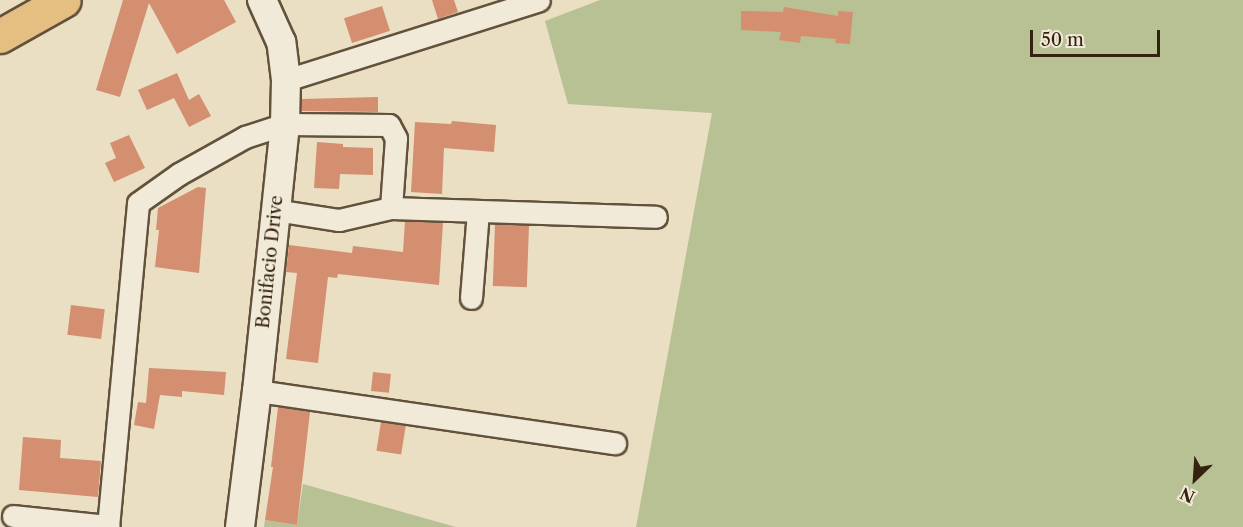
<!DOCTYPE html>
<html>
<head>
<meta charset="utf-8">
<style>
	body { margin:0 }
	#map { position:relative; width:1243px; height:527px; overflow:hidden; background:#eadec3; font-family:"Libre Caslon Text",serif }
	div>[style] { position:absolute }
	.green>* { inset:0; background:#b8c193 }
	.building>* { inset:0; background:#d38f70; transform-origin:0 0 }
	.roads { filter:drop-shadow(2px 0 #62513b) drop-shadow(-2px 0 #62513b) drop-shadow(0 2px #62513b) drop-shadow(0 -2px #62513b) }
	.street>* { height:21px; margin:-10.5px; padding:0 10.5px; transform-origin:10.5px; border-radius:10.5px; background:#f1ead8 }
	.secondary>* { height:28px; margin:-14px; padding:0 14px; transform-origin:14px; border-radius:14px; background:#f1ead8 }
	.primary>* { height:33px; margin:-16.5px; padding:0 16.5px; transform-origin:16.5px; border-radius:16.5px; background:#e5bf82 }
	span { translate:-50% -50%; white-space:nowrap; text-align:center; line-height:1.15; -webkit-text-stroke:5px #f1ead8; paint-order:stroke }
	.street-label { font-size:18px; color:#34220e }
	.north { position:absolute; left:1165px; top:449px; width:60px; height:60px; -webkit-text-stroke:4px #f1ead8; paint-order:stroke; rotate:205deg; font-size:16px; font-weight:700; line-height:24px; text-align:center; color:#34220e }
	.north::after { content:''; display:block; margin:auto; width:21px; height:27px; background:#34220e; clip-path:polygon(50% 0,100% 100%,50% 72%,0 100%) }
	.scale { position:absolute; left:1030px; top:30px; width:130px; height:27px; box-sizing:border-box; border:3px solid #34220e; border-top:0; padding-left:8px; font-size:18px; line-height:21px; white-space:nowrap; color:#34220e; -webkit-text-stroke:4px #f1ead8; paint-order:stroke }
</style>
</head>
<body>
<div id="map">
	<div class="green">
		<div style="clip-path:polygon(600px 0,1243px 0,1243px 527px,636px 527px,712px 113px,568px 104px,545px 21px)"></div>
		<div style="clip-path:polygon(303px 484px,456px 527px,264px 527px,265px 520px,297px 525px)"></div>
	</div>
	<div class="building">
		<div style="clip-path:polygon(123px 0,224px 0,236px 22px,177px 54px,149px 3px,120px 97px,96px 90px)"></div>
		<div style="clip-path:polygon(432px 0,454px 0,458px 12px,438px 19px)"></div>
		<div style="left:382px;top:6px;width:26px;height:40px;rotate:72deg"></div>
		<div style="clip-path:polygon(784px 7px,838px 16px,838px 11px,853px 12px,850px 44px,835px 43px,836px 39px,801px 36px,800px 43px,779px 40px,781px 32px,741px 30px,741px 11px,783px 12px)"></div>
		<div style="clip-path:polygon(177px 73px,189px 100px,199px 94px,211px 116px,189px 127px,174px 98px,147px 110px,138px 90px)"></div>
		<div style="clip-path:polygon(378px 97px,378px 112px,302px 111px,302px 99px)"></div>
		<div style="clip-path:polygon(452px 121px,496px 125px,494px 152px,444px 148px,442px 194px,411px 192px,415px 122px,451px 124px)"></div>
		<div style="clip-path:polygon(129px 135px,145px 168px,114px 182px,105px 163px,116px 158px,110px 143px)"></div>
		<div style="clip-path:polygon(317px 142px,343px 144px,343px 147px,373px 148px,373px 175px,340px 174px,339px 189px,314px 188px)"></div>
		<div style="clip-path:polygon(198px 187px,206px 188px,199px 273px,155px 267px,159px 230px,156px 230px,158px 208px)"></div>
		<div style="clip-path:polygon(405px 221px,443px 223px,439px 285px,338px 274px,337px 278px,328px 277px,318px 363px,286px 359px,297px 273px,286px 272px,289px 245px,352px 253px,353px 246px,403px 252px)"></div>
		<div style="left:495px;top:224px;width:34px;height:62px;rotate:2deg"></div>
		<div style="left:71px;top:305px;width:34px;height:30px;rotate:7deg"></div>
		<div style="clip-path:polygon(149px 368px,226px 372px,224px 395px,182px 391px,182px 397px,160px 395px,154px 429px,134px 425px,138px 402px,146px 403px)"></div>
		<div style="left:373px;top:372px;width:18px;height:19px;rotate:6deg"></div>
		<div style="clip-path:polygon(278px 407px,310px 412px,297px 525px,265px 520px,273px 467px,271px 467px)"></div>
		<div style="left:381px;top:422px;width:25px;height:29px;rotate:9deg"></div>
		<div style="clip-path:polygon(23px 437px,61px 440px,60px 458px,101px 461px,98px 497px,19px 490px)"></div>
	</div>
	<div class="roads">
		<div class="street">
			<div style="left:286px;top:80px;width:265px;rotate:-17.5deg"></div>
			<div style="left:275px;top:210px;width:65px;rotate:8.9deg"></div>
			<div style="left:339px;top:220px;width:53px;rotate:-13deg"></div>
			<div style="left:391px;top:208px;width:265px;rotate:1.9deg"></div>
			<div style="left:471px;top:298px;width:87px;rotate:-85.4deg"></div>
			<div style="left:257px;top:391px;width:362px;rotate:8.3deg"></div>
			<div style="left:13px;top:516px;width:96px;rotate:6deg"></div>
			<div style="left:108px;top:527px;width:325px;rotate:-84.7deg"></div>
			<div style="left:138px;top:203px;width:50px;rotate:-35.3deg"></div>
			<div style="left:179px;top:174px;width:76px;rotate:-29.3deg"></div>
			<div style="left:245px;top:137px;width:42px;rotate:-18deg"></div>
			<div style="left:285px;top:124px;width:104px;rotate:0.6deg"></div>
			<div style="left:389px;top:125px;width:15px;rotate:62deg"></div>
			<div style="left:396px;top:138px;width:70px;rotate:94.1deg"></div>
		</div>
		<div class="secondary">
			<div style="left:240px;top:527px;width:137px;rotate:-82.9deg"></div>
			<div style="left:257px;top:391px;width:268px;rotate:-84deg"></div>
			<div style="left:285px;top:124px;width:44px;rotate:-88.7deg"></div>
			<div style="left:286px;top:80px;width:38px;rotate:-97deg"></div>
			<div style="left:281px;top:42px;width:46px;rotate:-114.3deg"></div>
		</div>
		<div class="primary">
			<div style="left:0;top:36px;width:73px;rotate:-29.4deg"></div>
		</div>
	</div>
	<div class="street-label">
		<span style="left:270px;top:262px;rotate:-84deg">Bonifacio Drive</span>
	</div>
	<div class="north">N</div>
	<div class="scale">50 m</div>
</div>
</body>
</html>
